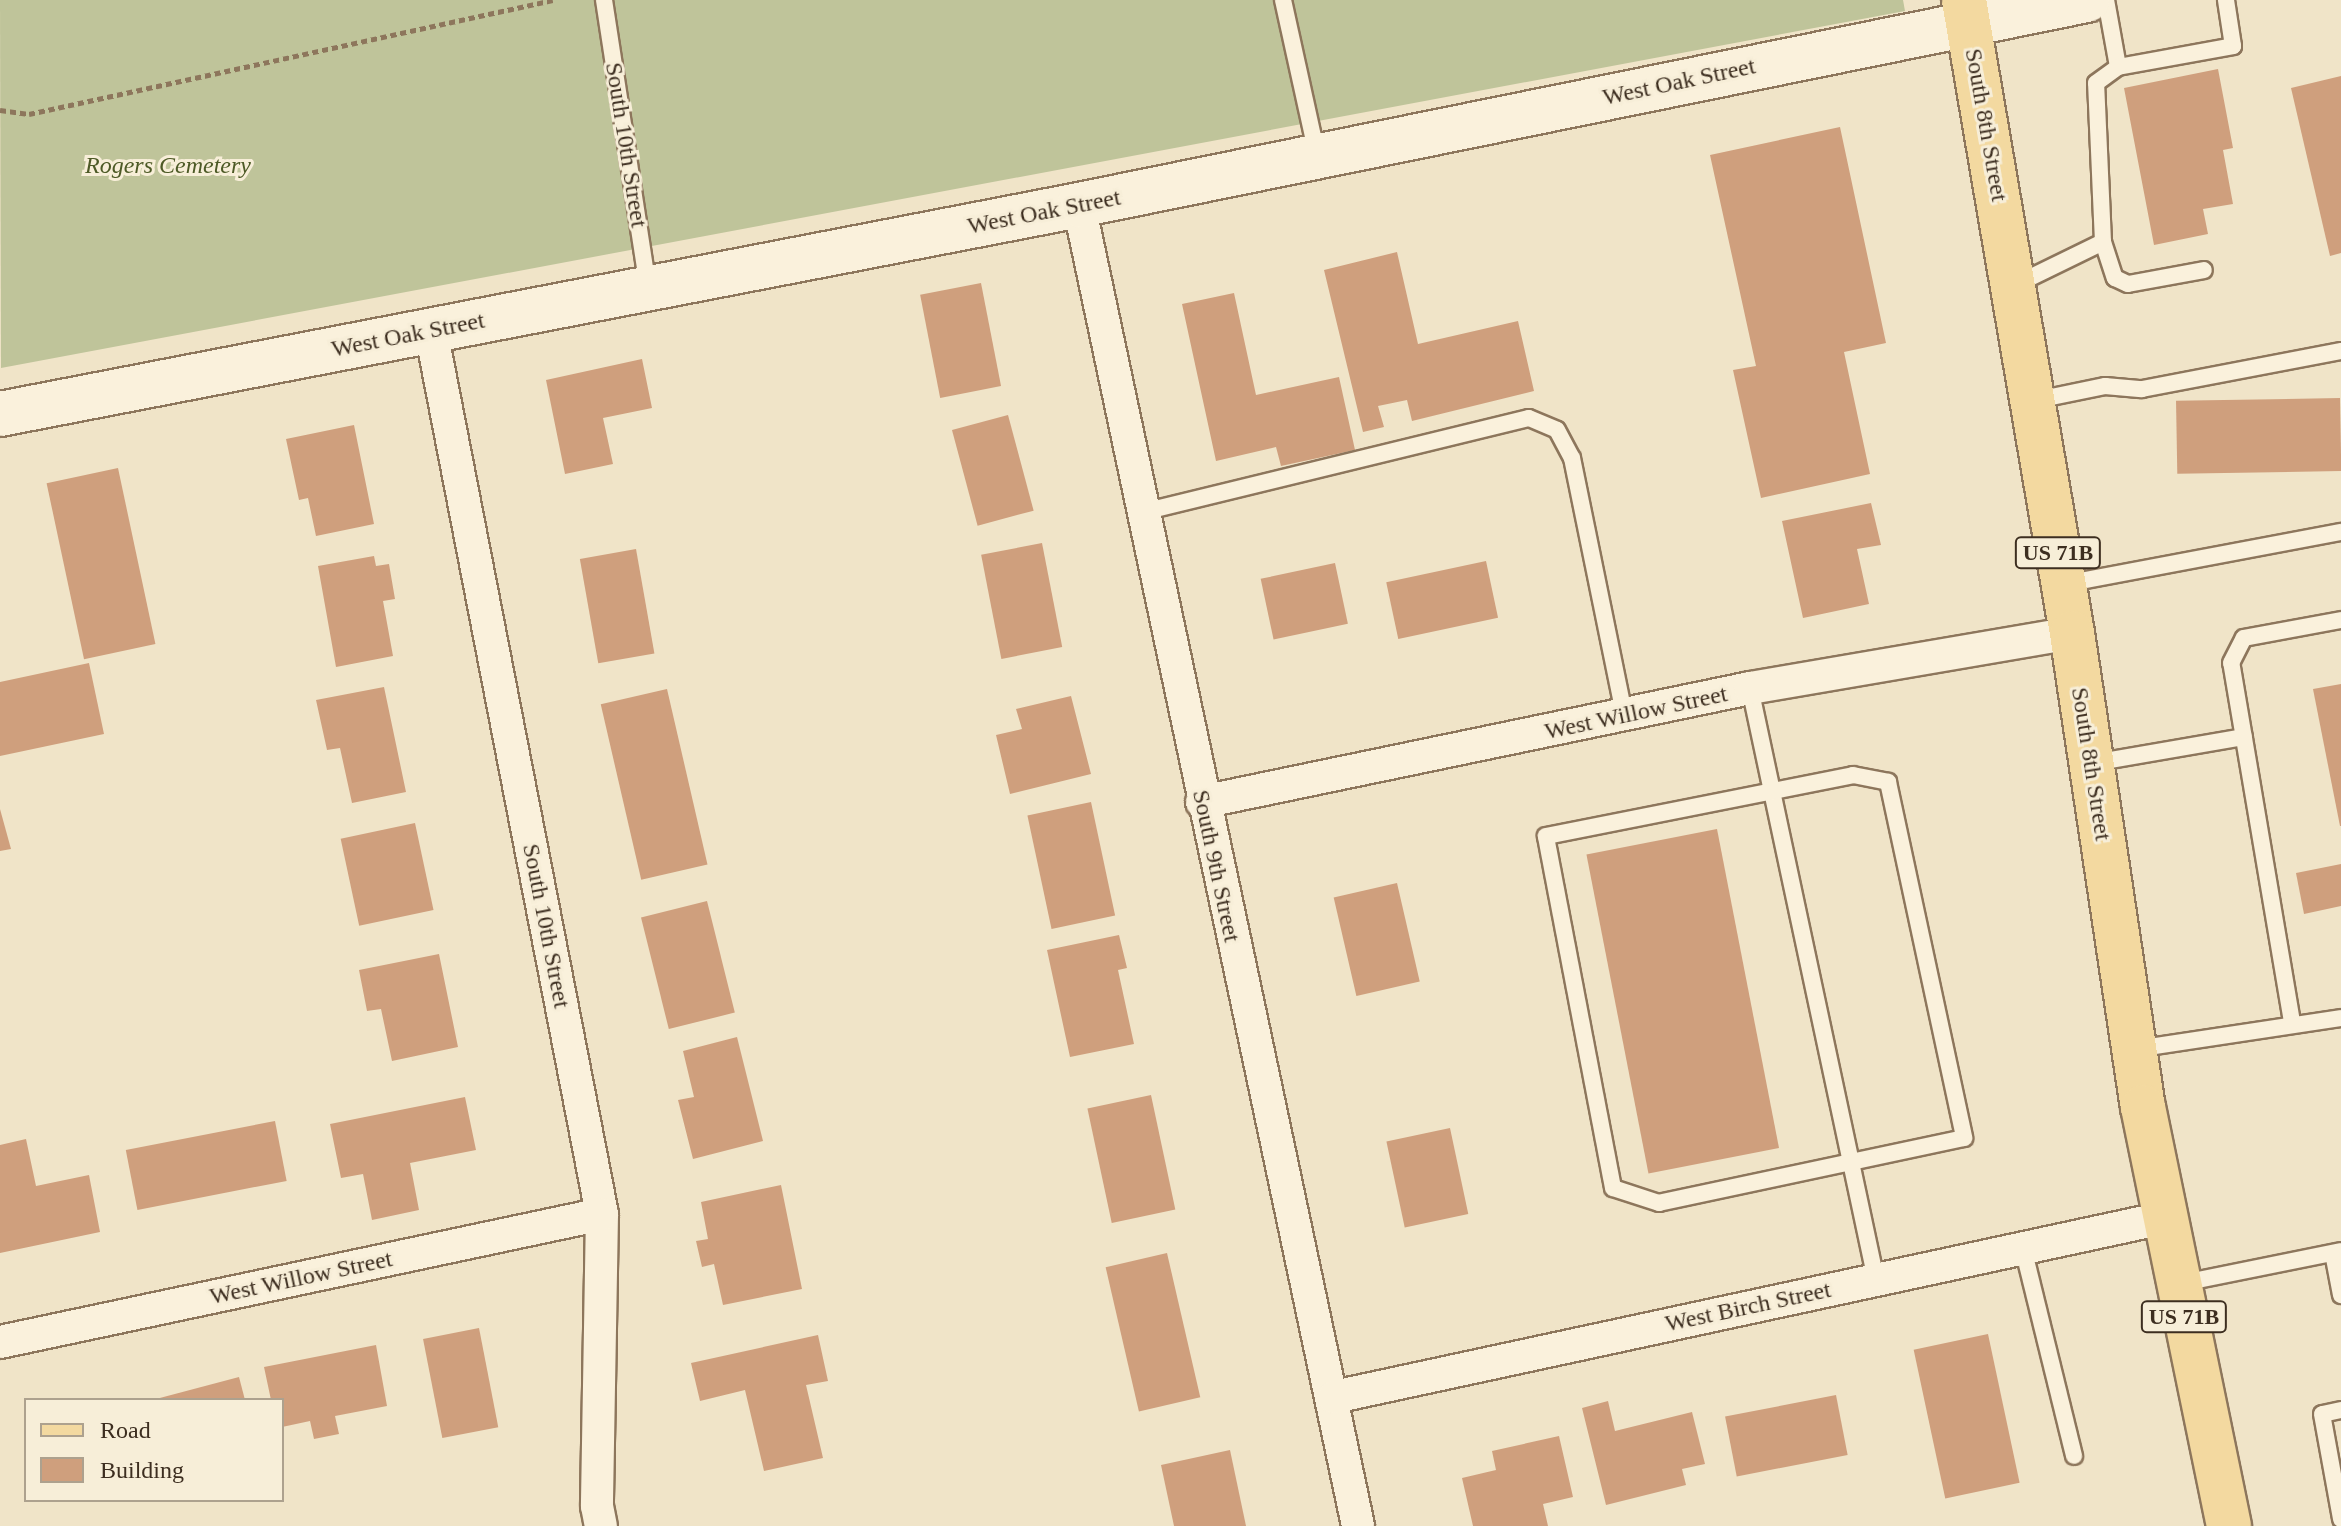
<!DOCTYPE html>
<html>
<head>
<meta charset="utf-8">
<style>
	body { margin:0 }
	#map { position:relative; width:2341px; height:1526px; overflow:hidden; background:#f0e4c8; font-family:"Times New Roman",serif }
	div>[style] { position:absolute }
	.cemetery>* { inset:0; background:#bfc49a }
	.building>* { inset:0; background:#cf9f7d; transform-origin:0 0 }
	.path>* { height:5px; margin-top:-2.5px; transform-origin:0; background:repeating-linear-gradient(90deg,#8d765c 0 6px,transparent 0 10px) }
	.roads { filter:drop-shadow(2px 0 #8d765c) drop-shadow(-2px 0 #8d765c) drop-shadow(0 2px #8d765c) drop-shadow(0 -2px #8d765c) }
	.lane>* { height:16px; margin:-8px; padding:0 8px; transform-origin:8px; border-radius:8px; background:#faf1dc }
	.street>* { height:32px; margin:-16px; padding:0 16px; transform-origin:16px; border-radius:16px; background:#faf1dc }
	.secondary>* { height:44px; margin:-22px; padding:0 22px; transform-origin:22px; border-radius:22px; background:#faf1dc }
	.primary>* { height:44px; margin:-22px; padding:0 22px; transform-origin:22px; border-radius:22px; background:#f3d9a0 }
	span { translate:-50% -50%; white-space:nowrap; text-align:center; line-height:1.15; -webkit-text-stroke:6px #f7eed8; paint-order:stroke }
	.shield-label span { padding:2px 6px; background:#f7eed8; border:2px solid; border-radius:6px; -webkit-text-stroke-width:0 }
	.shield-label { font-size:22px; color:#3d2e20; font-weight:700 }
	.street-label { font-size:24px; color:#3d2e20 }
	.park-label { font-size:24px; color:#4d5a26; font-style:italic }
	.legend { position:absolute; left:24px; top:1398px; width:260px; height:104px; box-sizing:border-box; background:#f7eed8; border:2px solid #ada18e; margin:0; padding:10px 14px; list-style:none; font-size:24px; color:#3d2e20 }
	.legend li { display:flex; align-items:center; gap:16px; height:40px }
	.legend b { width:40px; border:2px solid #ada18e }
</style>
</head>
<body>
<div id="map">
	<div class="cemetery">
		<div style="clip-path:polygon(0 0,1903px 0,1905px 11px,1px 368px)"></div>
	</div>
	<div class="building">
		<div style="clip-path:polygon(2218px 69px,2233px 148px,2223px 150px,2233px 204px,2203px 209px,2208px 234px,2154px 245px,2124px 88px)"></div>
		<div style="clip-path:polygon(2341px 76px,2341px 253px,2330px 256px,2291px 88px)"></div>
		<div style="clip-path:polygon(1840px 127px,1886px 343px,1844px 352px,1870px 474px,1761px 498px,1733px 370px,1756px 366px,1710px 155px)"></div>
		<div style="clip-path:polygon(1397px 252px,1418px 344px,1518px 321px,1534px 391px,1412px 421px,1407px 400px,1378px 406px,1384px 427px,1363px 432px,1324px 270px)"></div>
		<div style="left:981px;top:283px;width:105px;height:62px;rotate:79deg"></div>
		<div style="clip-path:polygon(1234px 293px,1256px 395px,1339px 377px,1355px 450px,1281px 466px,1276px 447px,1216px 461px,1182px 304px)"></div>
		<div style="clip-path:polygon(642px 359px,652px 408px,603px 418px,613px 464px,565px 474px,546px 380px)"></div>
		<div style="left:2340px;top:398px;width:73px;height:164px;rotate:89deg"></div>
		<div style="left:1008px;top:415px;width:99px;height:58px;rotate:75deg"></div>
		<div style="clip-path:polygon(354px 425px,374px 524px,316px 536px,308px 498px,299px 500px,286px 439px)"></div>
		<div style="left:118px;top:468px;width:180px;height:73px;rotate:78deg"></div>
		<div style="clip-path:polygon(1871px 503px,1881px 545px,1857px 549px,1869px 604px,1803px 618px,1782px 521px)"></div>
		<div style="left:1042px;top:543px;width:106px;height:62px;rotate:79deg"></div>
		<div style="left:636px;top:549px;width:106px;height:57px;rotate:80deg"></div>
		<div style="clip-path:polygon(374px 556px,376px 566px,389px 564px,395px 599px,383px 601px,393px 656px,336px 667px,318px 566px)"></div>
		<div style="left:1486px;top:561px;width:58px;height:102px;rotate:78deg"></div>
		<div style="left:1335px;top:563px;width:62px;height:76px;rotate:78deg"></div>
		<div style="clip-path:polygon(89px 663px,104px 734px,0 756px,0 682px)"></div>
		<div style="clip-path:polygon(2341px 684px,2341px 826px,2340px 826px,2313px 689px)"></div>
		<div style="clip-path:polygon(384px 687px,406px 792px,352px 803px,340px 748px,327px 750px,316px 700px)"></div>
		<div style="left:667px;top:689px;width:180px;height:68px;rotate:77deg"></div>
		<div style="clip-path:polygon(1071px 696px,1091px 774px,1010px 794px,996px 735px,1022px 729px,1016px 709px)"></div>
		<div style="left:1091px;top:802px;width:116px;height:65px;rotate:78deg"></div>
		<div style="clip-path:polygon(0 809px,11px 849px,0 851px)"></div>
		<div style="left:415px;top:823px;width:89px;height:76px;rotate:78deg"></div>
		<div style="left:1717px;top:829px;width:325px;height:133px;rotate:79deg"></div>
		<div style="clip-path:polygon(2341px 864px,2341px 906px,2304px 914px,2296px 873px)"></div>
		<div style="left:1397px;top:883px;width:101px;height:65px;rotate:77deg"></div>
		<div style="left:707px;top:901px;width:115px;height:68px;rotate:76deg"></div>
		<div style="clip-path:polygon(1119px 935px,1127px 968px,1118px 970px,1134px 1044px,1070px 1057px,1047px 950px)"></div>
		<div style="clip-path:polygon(439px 954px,458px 1047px,392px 1061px,381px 1009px,367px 1011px,359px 970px)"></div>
		<div style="clip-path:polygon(737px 1037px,763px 1141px,693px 1159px,678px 1100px,694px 1097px,683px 1051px)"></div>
		<div style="left:1151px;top:1095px;width:117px;height:65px;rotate:78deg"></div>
		<div style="clip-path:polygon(465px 1097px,476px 1150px,410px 1163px,419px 1210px,372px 1220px,363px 1174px,341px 1178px,330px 1124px)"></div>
		<div style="left:275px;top:1121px;width:61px;height:152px;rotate:79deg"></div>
		<div style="left:1450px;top:1128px;width:88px;height:65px;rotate:78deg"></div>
		<div style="clip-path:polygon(26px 1139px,36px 1186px,89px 1175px,100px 1232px,0 1253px,0 1145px)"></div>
		<div style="clip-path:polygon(781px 1185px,802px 1289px,723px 1305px,714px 1264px,702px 1267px,696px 1241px,708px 1239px,701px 1202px)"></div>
		<div style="left:1167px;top:1253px;width:148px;height:63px;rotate:77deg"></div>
		<div style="left:479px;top:1328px;width:101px;height:57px;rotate:79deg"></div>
		<div style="left:1988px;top:1334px;width:152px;height:76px;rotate:78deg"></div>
		<div style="clip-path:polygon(818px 1335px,828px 1381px,806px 1385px,823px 1458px,764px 1471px,745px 1390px,700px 1401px,691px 1363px)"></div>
		<div style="clip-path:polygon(376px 1345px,387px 1406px,335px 1416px,339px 1434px,314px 1439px,310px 1421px,282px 1427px,282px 1400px,271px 1400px,264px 1367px)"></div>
		<div style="clip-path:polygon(239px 1377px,245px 1400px,157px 1400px,156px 1399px)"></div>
		<div style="left:1836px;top:1395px;width:61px;height:113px;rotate:79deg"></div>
		<div style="clip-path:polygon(1608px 1401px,1615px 1431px,1692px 1412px,1705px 1464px,1682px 1469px,1686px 1485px,1606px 1505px,1582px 1408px)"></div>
		<div style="clip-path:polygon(1559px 1436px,1573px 1497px,1543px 1504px,1548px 1526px,1473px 1526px,1462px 1478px,1496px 1470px,1492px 1451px)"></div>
		<div style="clip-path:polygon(1230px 1450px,1246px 1526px,1174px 1526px,1161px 1465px)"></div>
	</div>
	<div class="path">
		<div style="left:0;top:110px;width:29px;rotate:8deg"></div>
		<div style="left:29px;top:114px;width:536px;rotate:-12.27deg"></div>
	</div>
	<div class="roads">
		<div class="lane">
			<div style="left:604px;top:0;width:290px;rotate:81.3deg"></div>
			<div style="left:1283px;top:0;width:159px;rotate:77.6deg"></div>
			<div style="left:2106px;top:0;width:68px;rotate:79.8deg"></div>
			<div style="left:2103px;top:242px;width:38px;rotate:72deg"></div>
			<div style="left:2115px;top:278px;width:14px;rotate:25deg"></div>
			<div style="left:2128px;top:284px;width:77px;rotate:-10.4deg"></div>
			<div style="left:2015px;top:285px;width:98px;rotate:-26deg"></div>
			<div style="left:2103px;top:242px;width:159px;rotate:-92.5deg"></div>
			<div style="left:2096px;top:83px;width:27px;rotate:-36deg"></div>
			<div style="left:2118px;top:67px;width:117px;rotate:-10.3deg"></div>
			<div style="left:2233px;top:46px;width:47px;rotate:-98.7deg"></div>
			<div style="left:2032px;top:401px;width:75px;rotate:-11.6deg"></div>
			<div style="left:2105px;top:386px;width:37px;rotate:5deg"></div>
			<div style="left:2142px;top:389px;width:203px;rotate:-10.8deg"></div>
			<div style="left:1143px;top:512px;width:397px;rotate:-13.7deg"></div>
			<div style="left:1529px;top:418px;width:30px;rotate:23deg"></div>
			<div style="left:1557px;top:430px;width:32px;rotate:62deg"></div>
			<div style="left:1572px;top:458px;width:265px;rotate:78.5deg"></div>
			<div style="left:2065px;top:584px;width:281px;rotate:-10.7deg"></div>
			<div style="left:1750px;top:688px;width:605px;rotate:77.98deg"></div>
			<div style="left:2093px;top:763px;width:153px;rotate:-9.8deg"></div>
			<div style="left:1853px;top:775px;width:36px;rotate:11deg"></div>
			<div style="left:1888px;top:782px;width:364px;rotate:77.9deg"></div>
			<div style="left:1964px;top:1138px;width:312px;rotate:168deg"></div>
			<div style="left:1659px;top:1203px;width:48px;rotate:-161.9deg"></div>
			<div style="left:1613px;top:1188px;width:358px;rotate:-100.8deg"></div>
			<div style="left:1546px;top:836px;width:313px;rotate:-11.2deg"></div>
			<div style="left:2292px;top:1022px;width:364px;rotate:-99.6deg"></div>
			<div style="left:2231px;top:663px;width:28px;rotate:-63deg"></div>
			<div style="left:2244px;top:638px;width:99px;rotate:-10.5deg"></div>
			<div style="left:2136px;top:1049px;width:207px;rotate:-8.6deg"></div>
			<div style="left:2023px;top:1248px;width:214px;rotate:76.2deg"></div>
			<div style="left:2333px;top:1253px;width:43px;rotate:79.2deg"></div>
			<div style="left:2183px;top:1283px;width:161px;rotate:-11.4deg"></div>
			<div style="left:2341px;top:1410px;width:19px;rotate:168deg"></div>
			<div style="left:2322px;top:1414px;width:107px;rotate:79.7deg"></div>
		</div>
		<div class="street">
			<div style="left:1079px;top:205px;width:1350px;rotate:78.07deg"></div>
			<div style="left:431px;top:331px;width:899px;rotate:79.04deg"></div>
			<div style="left:602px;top:1214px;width:292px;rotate:91deg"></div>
			<div style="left:597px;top:1506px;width:20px;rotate:79deg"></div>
			<div style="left:1202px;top:802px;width:560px;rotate:-11.75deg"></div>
			<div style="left:1750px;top:688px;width:327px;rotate:-9.7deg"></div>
			<div style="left:0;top:1342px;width:615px;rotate:-12deg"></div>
			<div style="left:1334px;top:1397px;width:848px;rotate:-12.18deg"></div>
		</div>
		<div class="secondary">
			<div style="left:0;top:414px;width:1099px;rotate:-10.96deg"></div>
			<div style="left:1079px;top:205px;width:1029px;rotate:-11.5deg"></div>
		</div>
		<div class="primary">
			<div style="left:1964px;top:0;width:642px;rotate:80.32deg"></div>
			<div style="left:2072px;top:633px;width:479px;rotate:81.5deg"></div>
			<div style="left:2143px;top:1107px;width:428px;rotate:78.4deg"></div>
		</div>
	</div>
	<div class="shield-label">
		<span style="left:2058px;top:553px">US 71B</span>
		<span style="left:2184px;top:1317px">US 71B</span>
	</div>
	<div class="street-label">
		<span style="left:1679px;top:82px;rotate:-12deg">West Oak Street</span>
		<span style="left:1986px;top:125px;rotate:80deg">South 8th Street</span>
		<span style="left:626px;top:145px;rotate:81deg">South 10th Street</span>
		<span style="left:1044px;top:212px;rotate:-11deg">West Oak Street</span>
		<span style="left:408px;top:335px;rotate:-11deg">West Oak Street</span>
		<span style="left:1636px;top:713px;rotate:-12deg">West Willow Street</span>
		<span style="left:2091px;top:764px;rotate:81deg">South 8th Street</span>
		<span style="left:1216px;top:866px;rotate:78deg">South 9th Street</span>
		<span style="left:546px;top:926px;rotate:79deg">South 10th Street</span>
		<span style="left:301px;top:1278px;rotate:-12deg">West Willow Street</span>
		<span style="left:1748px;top:1307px;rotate:-12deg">West Birch Street</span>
	</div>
	<div class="park-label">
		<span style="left:168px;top:166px">Rogers Cemetery</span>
	</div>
	<ul class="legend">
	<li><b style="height:10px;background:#f3d9a0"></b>Road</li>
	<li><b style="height:22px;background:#cf9f7d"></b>Building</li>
	</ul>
</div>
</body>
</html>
